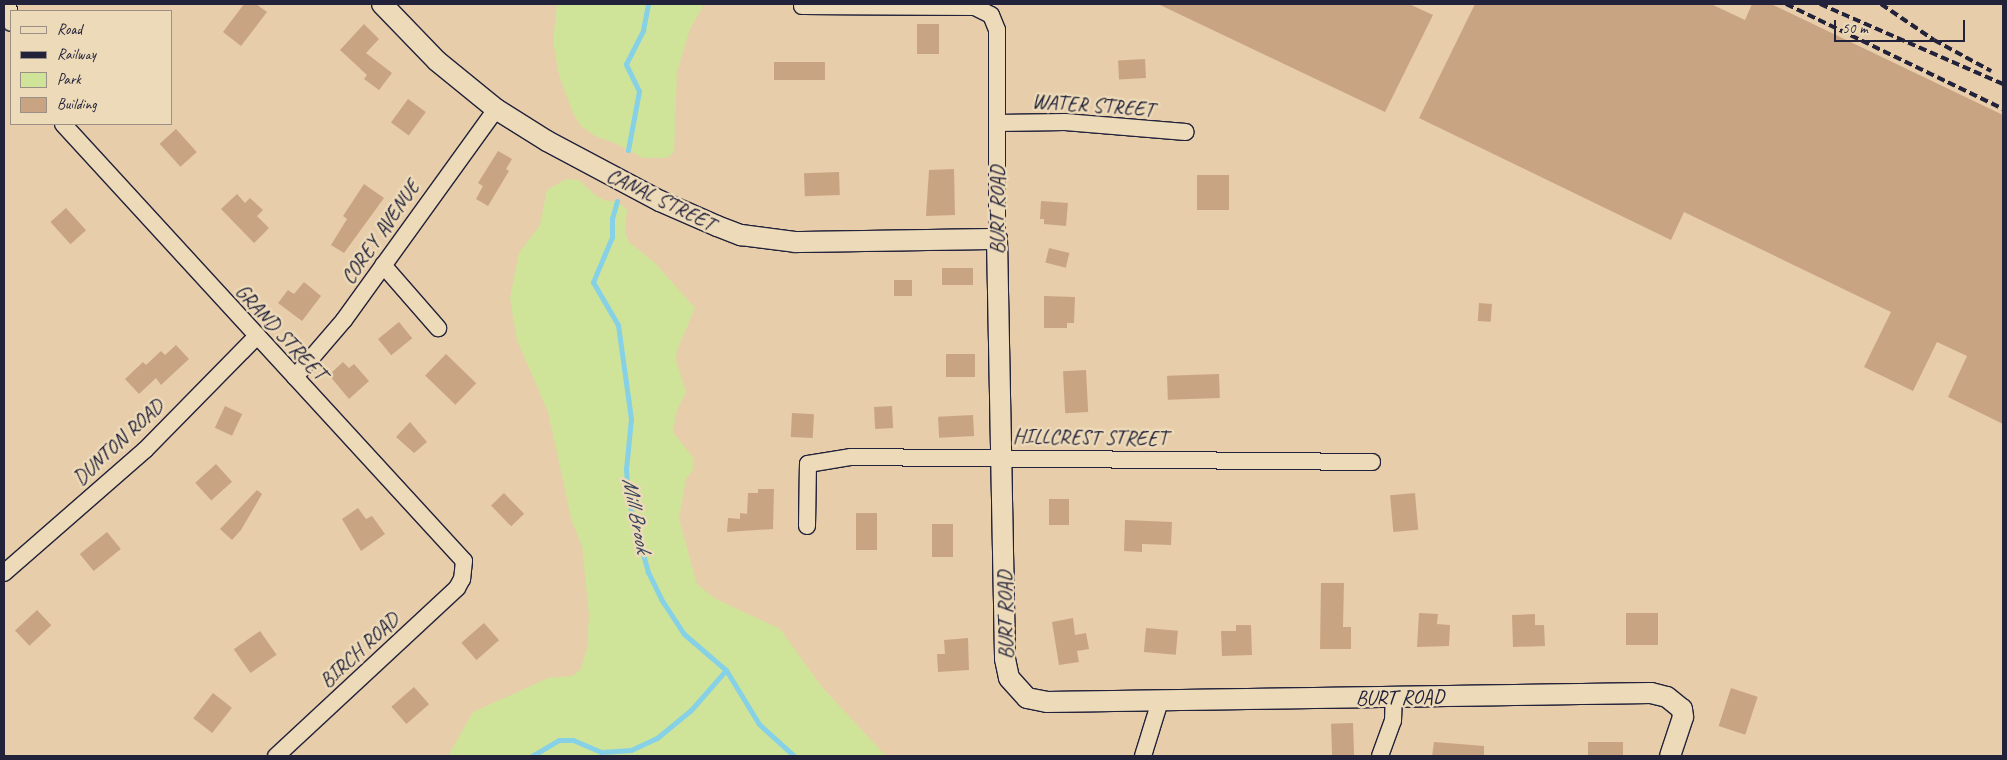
<!DOCTYPE html>
<html>
<head>
<meta charset="utf-8">
<style>
	body { margin:0 }
	#map { position:relative; width:2007px; height:760px; overflow:hidden; background:#e7cdaa; font-family:Caveat,sans-serif }
	div>[style] { position:absolute }
	.green>* { inset:0; background:#cfe499 }
	.stream>* { height:5px; margin:-2.5px; padding:0 2.5px; transform-origin:2.5px; border-radius:2.5px; background:#86d1e6 }
	.building>* { inset:0; background:#c9a483; transform-origin:0 0 }
	.roads { filter:drop-shadow(1px 0 #22223b) drop-shadow(-1px 0 #22223b) drop-shadow(0 1px #22223b) drop-shadow(0 -1px #22223b) }
	.minor>* { height:16px; margin:-8px; padding:0 8px; transform-origin:8px; border-radius:8px; background:#eddab8 }
	.tertiary>* { height:20px; margin:-10px; padding:0 10px; transform-origin:10px; border-radius:10px; background:#eddab8 }
	.rail>* { height:4px; margin-top:-2px; transform-origin:0; background:repeating-linear-gradient(90deg,#22223b 0 8px,transparent 0 12px) }
	span { translate:-50% -50%; white-space:nowrap; text-align:center; line-height:1.15; -webkit-text-stroke:5px #eddab8; paint-order:stroke }
	.street-label { font-size:21px; color:#22223b }
	.water-label { font-size:22px; color:#36455d; font-style:italic }
	.frame { position:absolute; inset:0; border:5px solid #22223b; pointer-events:none }
	.legend { position:absolute; left:10px; top:10px; width:162px; height:115px; box-sizing:border-box; background:#eddab8; border:1px solid #9c9086; margin:0; padding:6px 9px; list-style:none; font-size:15px; color:#22223b }
	.legend li { display:flex; align-items:center; gap:10px; height:25px }
	.legend b { width:25px; border:1px solid #9c9086 }
	.scale { position:absolute; left:1834px; top:20px; width:131px; height:22px; box-sizing:border-box; border:2px solid #22223b; border-top:0; padding-left:6px; font-size:15px; line-height:18px; white-space:nowrap; color:#22223b; -webkit-text-stroke:4px #eddab8; paint-order:stroke }
</style>
</head>
<body>
<div id="map">
	<div class="green">
		<div style="clip-path:polygon(557px 4px,704px 4px,690px 29px,677px 72px,674px 152px,667px 158px,643px 158px,617px 144px,595px 136px,581px 126px,573px 113px,559px 75px,553px 42px)"></div>
		<div style="clip-path:polygon(566px 179px,579px 180px,595px 195px,606px 201px,617px 201px,627px 210px,625px 232px,629px 242px,655px 263px,695px 308px,677px 350px,676px 360px,686px 392px,677px 410px,673px 432px,694px 459px,693px 470px,686px 479px,679px 519px,697px 584px,714px 598px,780px 629px,822px 687px,886px 756px,448px 756px,473px 712px,548px 678px,572px 676px,581px 669px,587px 648px,589px 615px,582px 546px,572px 522px,548px 412px,517px 340px,510px 298px,519px 253px,540px 225px,547px 190px)"></div>
	</div>
	<div class="stream">
		<div style="left:628px;top:150px;width:60px;rotate:-79.4deg"></div>
		<div style="left:639px;top:91px;width:30px;rotate:-116deg"></div>
		<div style="left:626px;top:64px;width:38px;rotate:-63deg"></div>
		<div style="left:643px;top:30px;width:26px;rotate:-79deg"></div>
		<div style="left:617px;top:201px;width:18px;rotate:106deg"></div>
		<div style="left:612px;top:218px;width:19px;rotate:90deg"></div>
		<div style="left:612px;top:237px;width:49px;rotate:112.9deg"></div>
		<div style="left:593px;top:282px;width:50px;rotate:59.8deg"></div>
		<div style="left:618px;top:325px;width:95px;rotate:82.1deg"></div>
		<div style="left:631px;top:419px;width:50px;rotate:95.7deg"></div>
		<div style="left:626px;top:469px;width:30px;rotate:86deg"></div>
		<div style="left:628px;top:499px;width:76px;rotate:74.7deg"></div>
		<div style="left:648px;top:572px;width:30px;rotate:64deg"></div>
		<div style="left:661px;top:599px;width:42px;rotate:56.7deg"></div>
		<div style="left:684px;top:634px;width:55px;rotate:40.6deg"></div>
		<div style="left:726px;top:670px;width:63px;rotate:58.6deg"></div>
		<div style="left:759px;top:724px;width:47px;rotate:42.4deg"></div>
		<div style="left:532px;top:756px;width:31px;rotate:-31deg"></div>
		<div style="left:559px;top:740px;width:14px"></div>
		<div style="left:573px;top:740px;width:30px;rotate:23deg"></div>
		<div style="left:601px;top:752px;width:30px;rotate:-4deg"></div>
		<div style="left:631px;top:750px;width:29px;rotate:-25deg"></div>
		<div style="left:657px;top:738px;width:44px;rotate:-39.5deg"></div>
		<div style="left:691px;top:710px;width:53px;rotate:-48.8deg"></div>
	</div>
	<div class="building">
		<div style="clip-path:polygon(244px 4px,256px 4px,267px 12px,241px 46px,223px 32px)"></div>
		<div style="clip-path:polygon(1158px 4px,1409px 4px,1433px 15px,1385px 112px)"></div>
		<div style="clip-path:polygon(1475px 4px,1711px 4px,1745px 20px,1752px 4px,1771px 4px,2003px 115px,2003px 424px,1948px 397px,1967px 356px,1937px 342px,1913px 391px,1864px 367px,1891px 312px,1684px 212px,1671px 240px,1419px 118px)"></div>
		<div style="clip-path:polygon(364px 24px,379px 39px,366px 53px,392px 73px,379px 90px,364px 79px,367px 75px,340px 50px)"></div>
		<div style="left:939px;top:24px;width:30px;height:22px;rotate:90deg"></div>
		<div style="left:1145px;top:59px;width:19px;height:27px;rotate:87deg"></div>
		<div style="left:825px;top:62px;width:18px;height:51px;rotate:90deg"></div>
		<div style="left:408px;top:99px;width:22px;height:29px;rotate:36deg"></div>
		<div style="left:176px;top:129px;width:31px;height:22px;rotate:48deg"></div>
		<div style="clip-path:polygon(498px 151px,512px 159px,506px 169px,509px 171px,488px 206px,476px 199px,483px 186px,478px 183px)"></div>
		<div style="clip-path:polygon(954px 169px,955px 215px,926px 216px,929px 170px)"></div>
		<div style="left:839px;top:172px;width:23px;height:35px;rotate:88deg"></div>
		<div style="left:1197px;top:175px;width:32px;height:35px"></div>
		<div style="clip-path:polygon(364px 184px,384px 198px,344px 253px,331px 245px,347px 219px,343px 216px)"></div>
		<div style="clip-path:polygon(237px 194px,245px 203px,250px 198px,263px 210px,257px 216px,269px 228px,254px 243px,221px 209px)"></div>
		<div style="clip-path:polygon(1041px 201px,1068px 203px,1066px 226px,1044px 224px,1044px 219px,1040px 219px)"></div>
		<div style="left:66px;top:208px;width:30px;height:21px;rotate:48deg"></div>
		<div style="left:1049px;top:248px;width:21px;height:15px;rotate:14deg"></div>
		<div style="left:973px;top:268px;width:17px;height:31px;rotate:90deg"></div>
		<div style="left:894px;top:280px;width:18px;height:16px"></div>
		<div style="clip-path:polygon(304px 282px,321px 296px,302px 321px,278px 303px,288px 290px,294px 294px)"></div>
		<div style="clip-path:polygon(1044px 296px,1075px 297px,1074px 323px,1067px 323px,1067px 328px,1044px 328px)"></div>
		<div style="left:1479px;top:303px;width:13px;height:18px;rotate:4deg"></div>
		<div style="left:399px;top:322px;width:21px;height:27px;rotate:51deg"></div>
		<div style="clip-path:polygon(176px 345px,189px 359px,161px 385px,156px 378px,139px 394px,125px 379px,143px 362px,146px 365px,161px 351px,165px 355px)"></div>
		<div style="left:446px;top:354px;width:42px;height:30px;rotate:44deg"></div>
		<div style="left:946px;top:354px;width:29px;height:23px"></div>
		<div style="clip-path:polygon(343px 362px,349px 368px,354px 364px,369px 381px,349px 399px,329px 375px)"></div>
		<div style="left:1086px;top:370px;width:42px;height:23px;rotate:87deg"></div>
		<div style="left:1219px;top:374px;width:24px;height:52px;rotate:88deg"></div>
		<div style="left:225px;top:406px;width:19px;height:24px;rotate:25deg"></div>
		<div style="left:892px;top:406px;width:22px;height:18px;rotate:87deg"></div>
		<div style="left:792px;top:413px;width:22px;height:24px;rotate:3deg"></div>
		<div style="left:973px;top:415px;width:21px;height:35px;rotate:87deg"></div>
		<div style="clip-path:polygon(410px 422px,427px 442px,414px 453px,396px 437px)"></div>
		<div style="left:216px;top:464px;width:24px;height:28px;rotate:48deg"></div>
		<div style="clip-path:polygon(758px 489px,774px 489px,773px 529px,727px 532px,728px 518px,740px 519px,740px 513px,747px 514px,748px 493px,758px 493px)"></div>
		<div style="clip-path:polygon(257px 490px,262px 494px,241px 530px,232px 540px,220px 529px)"></div>
		<div style="left:504px;top:493px;width:29px;height:18px;rotate:46deg"></div>
		<div style="left:1415px;top:493px;width:37px;height:25px;rotate:85deg"></div>
		<div style="left:1049px;top:499px;width:20px;height:26px"></div>
		<div style="clip-path:polygon(358px 508px,366px 519px,372px 516px,385px 534px,361px 551px,342px 519px)"></div>
		<div style="left:856px;top:513px;width:21px;height:37px"></div>
		<div style="clip-path:polygon(1125px 520px,1172px 522px,1171px 545px,1142px 544px,1142px 552px,1124px 551px)"></div>
		<div style="left:932px;top:524px;width:21px;height:33px"></div>
		<div style="left:107px;top:532px;width:22px;height:35px;rotate:51deg"></div>
		<div style="clip-path:polygon(1321px 583px,1344px 583px,1343px 627px,1351px 627px,1351px 649px,1320px 649px)"></div>
		<div style="left:37px;top:610px;width:21px;height:30px;rotate:47deg"></div>
		<div style="clip-path:polygon(1419px 613px,1438px 614px,1437px 624px,1450px 625px,1449px 646px,1417px 647px)"></div>
		<div style="left:1626px;top:613px;width:32px;height:32px"></div>
		<div style="clip-path:polygon(1535px 614px,1535px 625px,1544px 625px,1545px 646px,1513px 647px,1512px 615px)"></div>
		<div style="clip-path:polygon(1073px 618px,1075px 635px,1086px 633px,1089px 649px,1077px 651px,1079px 662px,1059px 665px,1052px 622px)"></div>
		<div style="left:484px;top:623px;width:23px;height:30px;rotate:49deg"></div>
		<div style="clip-path:polygon(1236px 625px,1251px 625px,1252px 655px,1222px 656px,1221px 631px,1236px 631px)"></div>
		<div style="left:1146px;top:628px;width:32px;height:24px;rotate:5deg"></div>
		<div style="left:260px;top:631px;width:29px;height:32px;rotate:55deg"></div>
		<div style="clip-path:polygon(968px 638px,969px 670px,938px 672px,937px 654px,945px 654px,944px 640px)"></div>
		<div style="left:414px;top:687px;width:23px;height:30px;rotate:49deg"></div>
		<div style="left:1731px;top:688px;width:28px;height:40px;rotate:18deg"></div>
		<div style="left:213px;top:693px;width:24px;height:32px;rotate:38deg"></div>
		<div style="left:1353px;top:723px;width:33px;height:22px;rotate:88deg"></div>
		<div style="clip-path:polygon(1434px 742px,1484px 746px,1484px 756px,1432px 756px)"></div>
		<div style="left:1623px;top:742px;width:14px;height:35px;rotate:90deg"></div>
	</div>
	<div class="roads">
		<div class="minor">
			<div style="left:8px;top:4px;width:19px;rotate:81deg"></div>
			<div style="left:802px;top:6px;width:173px;rotate:0.3deg"></div>
			<div style="left:975px;top:7px;width:18px;rotate:27deg"></div>
			<div style="left:991px;top:15px;width:16px;rotate:68deg"></div>
			<div style="left:997px;top:30px;width:209px;rotate:90deg"></div>
			<div style="left:997px;top:123px;width:68px;rotate:-0.8deg"></div>
			<div style="left:1065px;top:122px;width:121px;rotate:4.7deg"></div>
			<div style="left:63px;top:124px;width:593px;rotate:47.46deg"></div>
			<div style="left:464px;top:561px;width:18px;rotate:96deg"></div>
			<div style="left:462px;top:579px;width:10px;rotate:119deg"></div>
			<div style="left:457px;top:588px;width:247px;rotate:137.1deg"></div>
			<div style="left:383px;top:265px;width:84px;rotate:48.9deg"></div>
			<div style="left:295px;top:377px;width:75px;rotate:-49.3deg"></div>
			<div style="left:344px;top:320px;width:260px;rotate:-54.2deg"></div>
			<div style="left:807px;top:526px;width:62px;rotate:-89.1deg"></div>
			<div style="left:808px;top:464px;width:44px;rotate:-9.2deg"></div>
			<div style="left:851px;top:457px;width:521px;rotate:0.55deg"></div>
			<div style="left:4px;top:573px;width:187px;rotate:-41.1deg"></div>
			<div style="left:145px;top:450px;width:158px;rotate:-45.5deg"></div>
			<div style="left:1143px;top:756px;width:58px;rotate:-72.8deg"></div>
			<div style="left:1380px;top:756px;width:37px;rotate:-70deg"></div>
			<div style="left:1393px;top:721px;width:24px;rotate:-88deg"></div>
		</div>
		<div class="tertiary">
			<div style="left:382px;top:4px;width:79px;rotate:46deg"></div>
			<div style="left:437px;top:61px;width:76px;rotate:39.1deg"></div>
			<div style="left:496px;top:109px;width:60px;rotate:32.1deg"></div>
			<div style="left:547px;top:141px;width:128px;rotate:28deg"></div>
			<div style="left:660px;top:201px;width:62px;rotate:23.7deg"></div>
			<div style="left:717px;top:226px;width:26px;rotate:21deg"></div>
			<div style="left:741px;top:235px;width:54px;rotate:7.4deg"></div>
			<div style="left:795px;top:242px;width:202px;rotate:-0.9deg"></div>
			<div style="left:997px;top:239px;width:420px;rotate:88.9deg"></div>
			<div style="left:1005px;top:659px;width:19px;rotate:78deg"></div>
			<div style="left:1009px;top:678px;width:27px;rotate:48deg"></div>
			<div style="left:1027px;top:698px;width:20px;rotate:11deg"></div>
			<div style="left:1047px;top:702px;width:604px;rotate:-0.85deg"></div>
			<div style="left:1651px;top:693px;width:16px;rotate:14deg"></div>
			<div style="left:1667px;top:697px;width:19px;rotate:39deg"></div>
			<div style="left:1682px;top:709px;width:8px;rotate:83deg"></div>
			<div style="left:1683px;top:717px;width:41px;rotate:108.4deg"></div>
		</div>
	</div>
	<div class="rail">
		<div style="left:1786px;top:4px;width:241px;rotate:25.8deg"></div>
		<div style="left:1820px;top:4px;width:200px;rotate:23.6deg"></div>
		<div style="left:1881px;top:4px;width:64px;rotate:34.2deg"></div>
		<div style="left:1934px;top:40px;width:65px;rotate:28.5deg"></div>
	</div>
	<div class="street-label">
		<span style="left:1093px;top:105px;rotate:4deg">WATER STREET</span>
		<span style="left:661px;top:199px;rotate:26deg">CANAL STREET</span>
		<span style="left:997px;top:210px;rotate:-90deg">BURT ROAD</span>
		<span style="left:380px;top:232px;rotate:-55deg">COREY AVENUE</span>
		<span style="left:281px;top:332px;rotate:47deg">GRAND STREET</span>
		<span style="left:1090px;top:437px;rotate:1deg">HILLCREST STREET</span>
		<span style="left:118px;top:442px;rotate:-43deg">DUNTON ROAD</span>
		<span style="left:1005px;top:615px;rotate:-91deg">BURT ROAD</span>
		<span style="left:359px;top:650px;rotate:-43deg">BIRCH ROAD</span>
		<span style="left:1400px;top:697px;rotate:-1deg">BURT ROAD</span>
	</div>
	<div class="water-label">
		<span style="left:636px;top:515px;rotate:79deg">Mill Brook</span>
	</div>
	<div class="frame"></div>
	<ul class="legend">
	<li><b style="height:6px;background:#eddab8"></b>Road</li>
	<li><b style="height:6px;background:#22223b"></b>Railway</li>
	<li><b style="height:14px;background:#cfe499"></b>Park</li>
	<li><b style="height:14px;background:#c9a483"></b>Building</li>
	</ul>
	<div class="scale">50 m</div>
</div>
</body>
</html>
